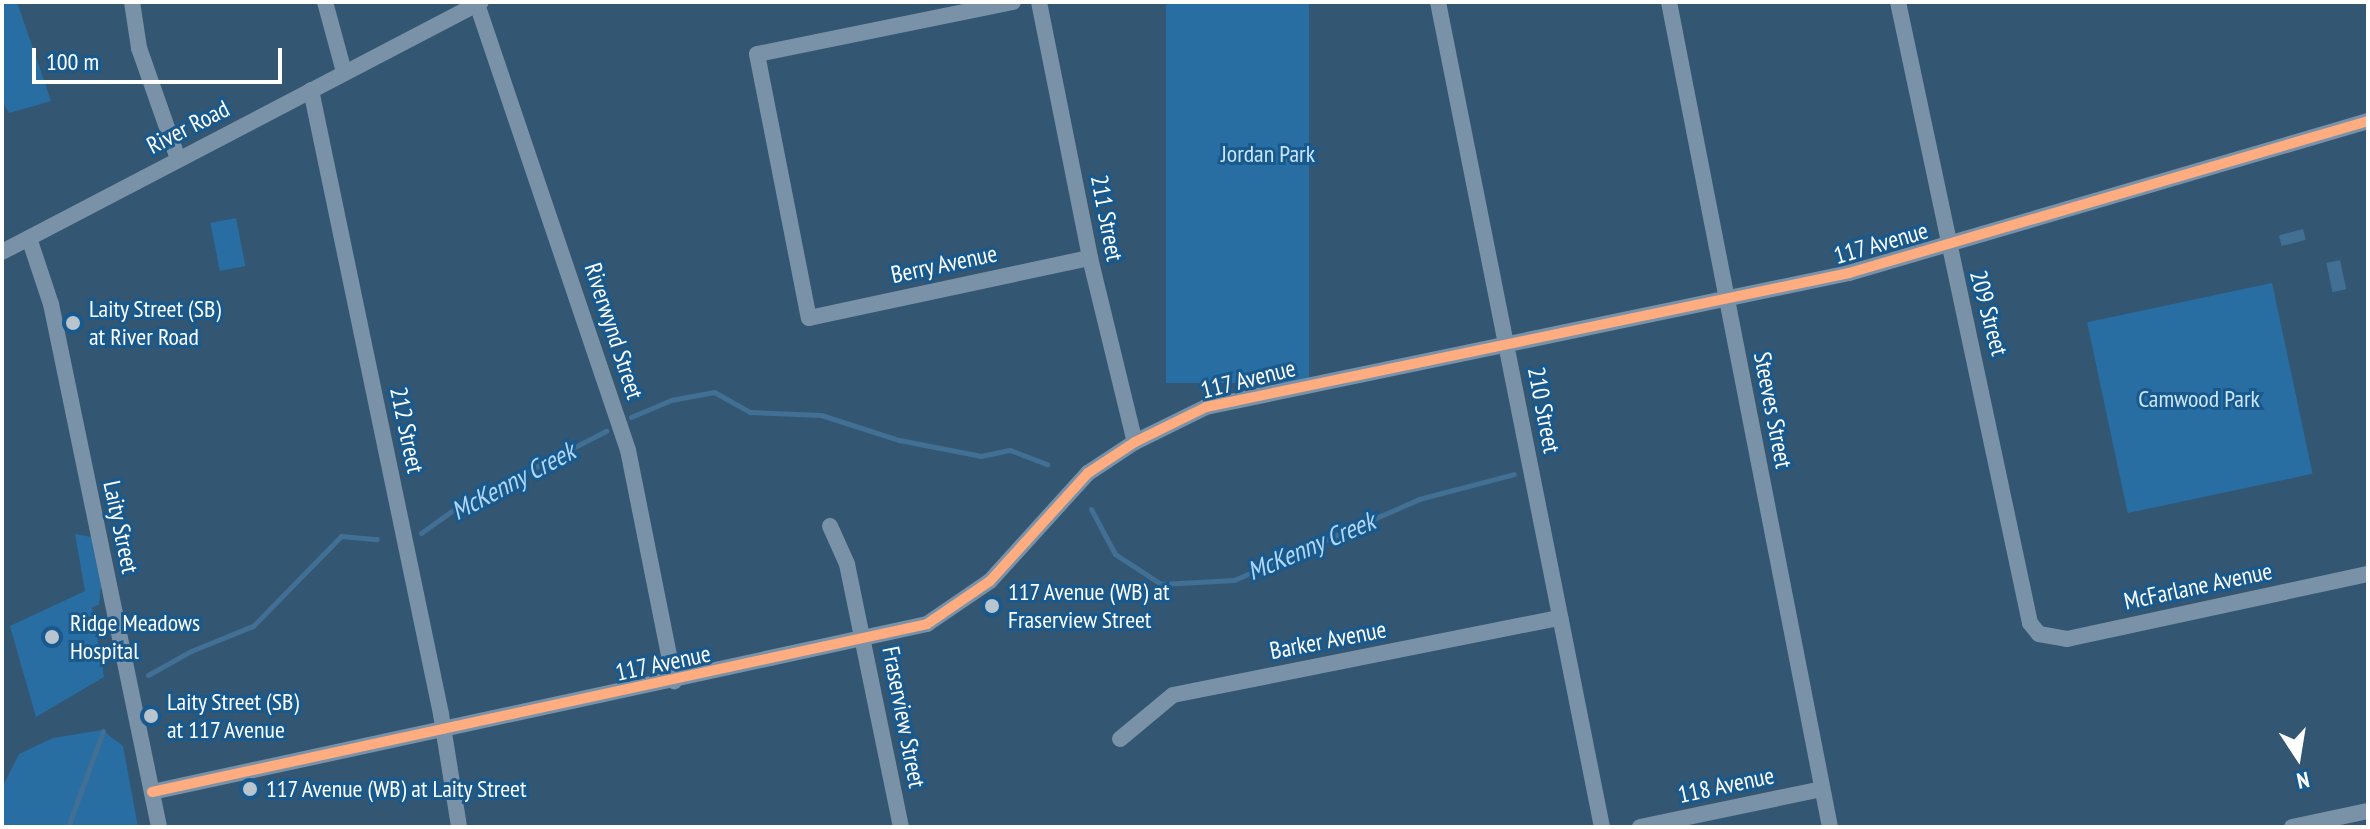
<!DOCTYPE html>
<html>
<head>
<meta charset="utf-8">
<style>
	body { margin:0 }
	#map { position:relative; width:2370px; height:829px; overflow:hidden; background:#335673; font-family:"PT Sans Narrow",sans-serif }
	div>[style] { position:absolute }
	.green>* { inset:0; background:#296ea3; transform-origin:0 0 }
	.water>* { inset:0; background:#426f94; transform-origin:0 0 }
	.stream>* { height:5px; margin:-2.5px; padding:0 2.5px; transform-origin:2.5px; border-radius:2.5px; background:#426f94 }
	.minor>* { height:16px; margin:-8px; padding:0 8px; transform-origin:8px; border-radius:8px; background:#7a92a7 }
	.cycleway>* { height:10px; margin:-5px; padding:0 5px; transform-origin:5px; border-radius:5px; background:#ffac80 }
	.dots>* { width:22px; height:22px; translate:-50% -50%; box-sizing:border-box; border:4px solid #18598e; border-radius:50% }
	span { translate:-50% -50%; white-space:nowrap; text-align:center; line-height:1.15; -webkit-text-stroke:6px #18598e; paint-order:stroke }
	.street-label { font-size:24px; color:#fff }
	.park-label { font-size:24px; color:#cbe6fa }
	.poi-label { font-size:24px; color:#fff }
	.left { translate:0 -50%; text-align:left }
	.water-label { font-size:26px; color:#b0d8f6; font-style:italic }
	.frame { position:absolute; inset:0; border:4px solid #fff; pointer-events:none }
	.north { position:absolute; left:2258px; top:717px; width:80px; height:80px; -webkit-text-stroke:6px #18598e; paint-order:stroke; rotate:168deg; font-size:22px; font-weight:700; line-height:32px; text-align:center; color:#fff }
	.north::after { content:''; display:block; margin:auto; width:28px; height:36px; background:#fff; clip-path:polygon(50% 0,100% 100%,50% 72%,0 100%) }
	.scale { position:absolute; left:32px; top:48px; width:250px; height:36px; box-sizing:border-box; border:4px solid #fff; border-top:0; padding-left:10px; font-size:24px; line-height:28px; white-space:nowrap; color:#fff; -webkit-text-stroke:6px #18598e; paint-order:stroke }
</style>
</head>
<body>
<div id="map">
	<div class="green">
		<div style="clip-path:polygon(2px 2px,17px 2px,51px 101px,9px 113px,2px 101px)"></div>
		<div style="left:1166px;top:2px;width:143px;height:381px"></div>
		<div style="left:236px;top:218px;width:49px;height:26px;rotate:79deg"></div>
		<div style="left:2272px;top:283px;width:195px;height:189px;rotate:78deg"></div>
		<div style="clip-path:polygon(75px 534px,91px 537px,101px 586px,99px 605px,92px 607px,104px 677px,36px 717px,10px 626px,85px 591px)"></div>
		<div style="clip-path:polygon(102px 730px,123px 746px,138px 827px,2px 827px,2px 788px,19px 754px,53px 738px)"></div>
	</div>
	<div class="water">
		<div style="left:2303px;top:229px;width:11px;height:25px;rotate:75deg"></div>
		<div style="left:2340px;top:260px;width:30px;height:14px;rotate:78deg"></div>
	</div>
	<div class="stream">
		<div style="left:631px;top:417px;width:43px;rotate:-23deg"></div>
		<div style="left:671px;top:400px;width:44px;rotate:-10.5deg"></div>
		<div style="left:714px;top:392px;width:41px;rotate:29.1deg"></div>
		<div style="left:750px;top:412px;width:71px;rotate:2.4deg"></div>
		<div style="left:821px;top:415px;width:82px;rotate:17.8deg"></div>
		<div style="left:899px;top:440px;width:84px;rotate:11deg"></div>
		<div style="left:981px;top:456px;width:30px;rotate:-12deg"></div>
		<div style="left:1010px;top:450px;width:40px;rotate:21deg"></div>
		<div style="left:1091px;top:509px;width:51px;rotate:61.9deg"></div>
		<div style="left:1115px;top:554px;width:55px;rotate:33.1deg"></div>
		<div style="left:1161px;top:584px;width:73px;rotate:-3.1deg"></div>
		<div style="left:1234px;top:580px;width:202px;rotate:-23.6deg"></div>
		<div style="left:1419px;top:499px;width:98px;rotate:-14.7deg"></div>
		<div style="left:421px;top:533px;width:43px;rotate:-35.5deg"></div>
		<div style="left:456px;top:508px;width:169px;rotate:-27.2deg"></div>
		<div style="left:148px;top:675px;width:49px;rotate:-29.2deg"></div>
		<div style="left:191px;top:651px;width:67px;rotate:-22deg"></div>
		<div style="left:253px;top:626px;width:126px;rotate:-45.6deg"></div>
		<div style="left:341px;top:536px;width:36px;rotate:5deg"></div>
		<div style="left:68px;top:827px;width:102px;rotate:-70deg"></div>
	</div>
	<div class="minor">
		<div style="left:132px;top:2px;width:47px;rotate:81.3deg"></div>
		<div style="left:139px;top:48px;width:118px;rotate:70.6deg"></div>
		<div style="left:325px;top:2px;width:73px;rotate:74.8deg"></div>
		<div style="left:1013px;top:2px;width:261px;rotate:168.5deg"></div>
		<div style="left:757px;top:54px;width:269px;rotate:78.9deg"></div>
		<div style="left:809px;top:318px;width:287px;rotate:-12.1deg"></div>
		<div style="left:1039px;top:2px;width:261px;rotate:78.7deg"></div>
		<div style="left:1090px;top:258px;width:189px;rotate:76.3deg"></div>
		<div style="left:1438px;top:2px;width:841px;rotate:78.76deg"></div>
		<div style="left:1669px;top:2px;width:841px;rotate:78.96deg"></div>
		<div style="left:1898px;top:2px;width:635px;rotate:78deg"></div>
		<div style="left:2030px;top:623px;width:14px;rotate:51deg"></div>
		<div style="left:2039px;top:634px;width:28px;rotate:10deg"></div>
		<div style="left:2067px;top:639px;width:308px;rotate:-12.2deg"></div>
		<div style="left:477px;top:4px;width:471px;rotate:71.3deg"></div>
		<div style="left:628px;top:450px;width:236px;rotate:78.7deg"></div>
		<div style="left:311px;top:90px;width:637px;rotate:78.23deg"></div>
		<div style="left:441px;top:714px;width:114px;rotate:80.9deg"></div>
		<div style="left:29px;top:238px;width:70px;rotate:71.6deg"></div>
		<div style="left:51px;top:304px;width:534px;rotate:78.33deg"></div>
		<div style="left:2px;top:252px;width:540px;rotate:-27.56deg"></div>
		<div style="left:830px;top:526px;width:42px;rotate:65.9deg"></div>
		<div style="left:847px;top:564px;width:268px;rotate:78.4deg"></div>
		<div style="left:1120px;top:739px;width:69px;rotate:-39.7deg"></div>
		<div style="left:1173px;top:695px;width:395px;rotate:-11.3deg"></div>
		<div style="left:152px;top:792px;width:793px;rotate:-12.23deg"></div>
		<div style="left:927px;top:624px;width:76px;rotate:-34.3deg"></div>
		<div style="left:990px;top:581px;width:146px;rotate:-47.8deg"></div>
		<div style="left:1088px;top:473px;width:56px;rotate:-33.4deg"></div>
		<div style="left:1135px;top:442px;width:79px;rotate:-26.2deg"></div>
		<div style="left:1206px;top:407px;width:657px;rotate:-11.77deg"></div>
		<div style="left:1849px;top:273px;width:541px;rotate:-16.32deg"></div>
		<div style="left:1640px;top:827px;width:186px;rotate:-11.8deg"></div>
		<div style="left:2292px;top:827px;width:78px;rotate:-11.9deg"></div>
	</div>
	<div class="cycleway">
		<div style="left:152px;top:792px;width:793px;rotate:-12.23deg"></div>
		<div style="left:927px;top:624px;width:76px;rotate:-34.3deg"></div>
		<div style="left:990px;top:581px;width:146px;rotate:-47.8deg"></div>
		<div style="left:1088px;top:473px;width:56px;rotate:-33.4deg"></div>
		<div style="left:1135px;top:442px;width:79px;rotate:-26.2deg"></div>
		<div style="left:1206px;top:407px;width:657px;rotate:-11.77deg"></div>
		<div style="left:1849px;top:273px;width:541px;rotate:-16.32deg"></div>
	</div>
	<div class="dots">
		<div style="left:73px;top:323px;background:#b8c4ce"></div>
		<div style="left:992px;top:606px;background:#b8c4ce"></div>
		<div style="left:52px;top:637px;background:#b8c4ce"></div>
		<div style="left:151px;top:716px;background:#b8c4ce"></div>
		<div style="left:250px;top:789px;background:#b8c4ce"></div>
	</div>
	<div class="street-label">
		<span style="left:188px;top:127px;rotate:-27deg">River Road</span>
		<span style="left:1107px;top:218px;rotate:79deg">211 Street</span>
		<span style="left:1881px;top:243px;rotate:-16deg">117 Avenue</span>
		<span style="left:944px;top:264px;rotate:-12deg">Berry Avenue</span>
		<span style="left:1989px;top:313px;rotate:75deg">209 Street</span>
		<span style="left:614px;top:331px;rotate:72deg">Riverwynd Street</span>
		<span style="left:1248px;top:379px;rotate:-14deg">117 Avenue</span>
		<span style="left:1544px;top:410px;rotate:79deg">210 Street</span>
		<span style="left:1773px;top:410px;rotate:79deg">Steeves Street</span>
		<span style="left:407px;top:430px;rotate:78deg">212 Street</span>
		<span style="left:121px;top:527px;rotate:78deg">Laity Street</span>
		<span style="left:2198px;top:586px;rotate:-12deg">McFarlane Avenue</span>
		<span style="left:1328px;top:640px;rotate:-11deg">Barker Avenue</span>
		<span style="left:663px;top:663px;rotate:-12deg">117 Avenue</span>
		<span style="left:904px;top:717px;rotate:79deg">Fraserview Street</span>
		<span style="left:1726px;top:785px;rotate:-12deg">118 Avenue</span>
	</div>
	<div class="park-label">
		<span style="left:1268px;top:154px">Jordan Park</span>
		<span style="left:2199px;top:399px">Camwood Park</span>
	</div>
	<div class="poi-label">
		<span class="left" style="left:89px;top:323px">Laity Street (SB)<br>at River Road</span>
		<span class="left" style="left:1008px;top:606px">117 Avenue (WB) at<br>Fraserview Street</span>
		<span class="left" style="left:70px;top:637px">Ridge Meadows<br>Hospital</span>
		<span class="left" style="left:167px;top:716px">Laity Street (SB)<br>at 117 Avenue</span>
		<span class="left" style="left:266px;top:789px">117 Avenue (WB) at Laity Street</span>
	</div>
	<div class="water-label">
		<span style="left:513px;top:481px;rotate:-28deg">McKenny Creek</span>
		<span style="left:1311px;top:546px;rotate:-23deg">McKenny Creek</span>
	</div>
	<div class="frame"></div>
	<div class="north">N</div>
	<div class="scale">100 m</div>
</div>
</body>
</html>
